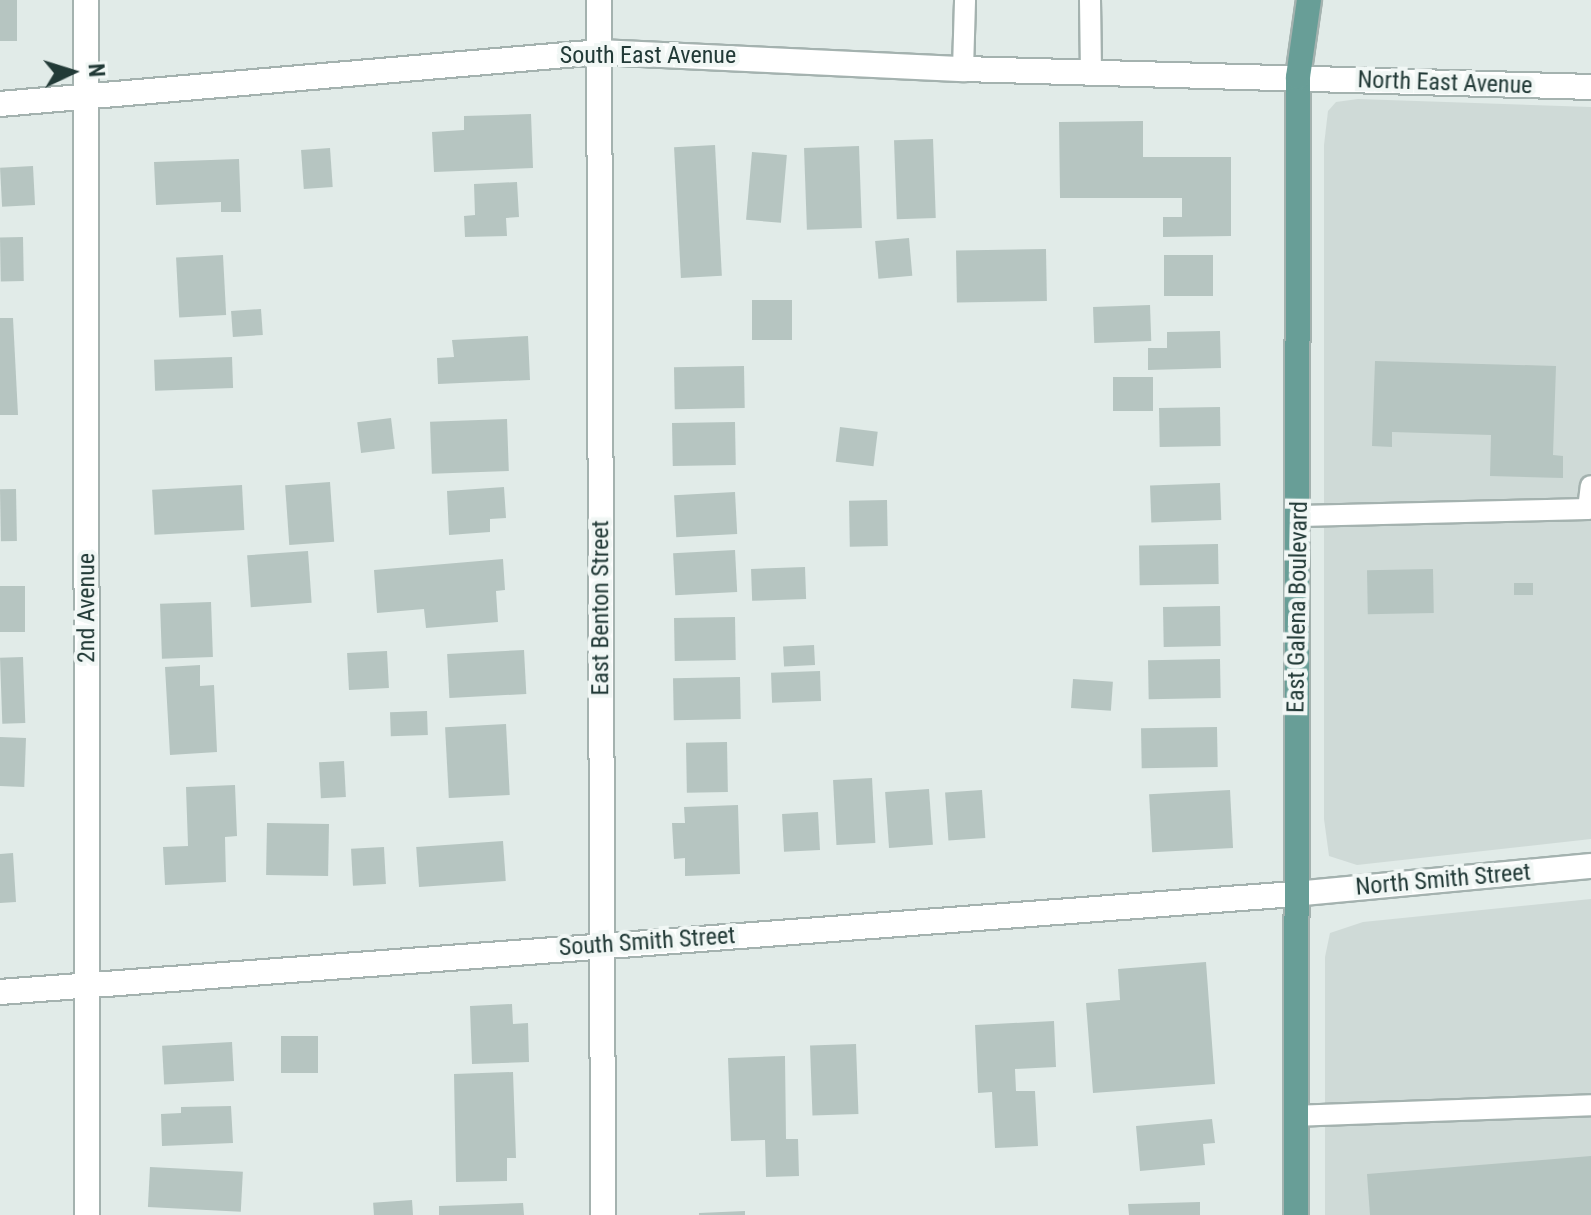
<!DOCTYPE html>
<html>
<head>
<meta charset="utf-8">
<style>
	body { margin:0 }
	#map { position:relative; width:1591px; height:1215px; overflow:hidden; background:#e1ebe8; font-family:"Roboto Condensed",sans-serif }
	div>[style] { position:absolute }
	.built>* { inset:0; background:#cfdad7 }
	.building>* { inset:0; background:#b6c5c1; transform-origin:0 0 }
	.roads { filter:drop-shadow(2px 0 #a4b2af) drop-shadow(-2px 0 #a4b2af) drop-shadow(0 2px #a4b2af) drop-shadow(0 -2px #a4b2af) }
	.service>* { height:20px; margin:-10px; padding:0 10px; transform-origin:10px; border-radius:10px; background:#fff }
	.minor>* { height:24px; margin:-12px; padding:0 12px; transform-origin:12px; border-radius:12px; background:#fff }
	.primary>* { height:24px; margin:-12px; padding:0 12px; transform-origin:12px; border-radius:12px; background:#689e97 }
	span { translate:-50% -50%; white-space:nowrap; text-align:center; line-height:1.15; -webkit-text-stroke:8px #f1f7f5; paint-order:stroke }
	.street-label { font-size:24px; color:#223a37 }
	.north { position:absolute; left:32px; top:32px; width:80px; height:80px; -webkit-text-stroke:6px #f1f7f5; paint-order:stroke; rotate:86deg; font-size:22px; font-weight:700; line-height:32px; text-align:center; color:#223a37 }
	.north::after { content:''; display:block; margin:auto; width:28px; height:36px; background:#223a37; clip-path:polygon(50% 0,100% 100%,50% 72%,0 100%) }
</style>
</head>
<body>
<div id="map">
	<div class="built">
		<div style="clip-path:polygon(1358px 99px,1591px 107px,1591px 839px,1357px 865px,1329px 856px,1324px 819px,1324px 145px,1328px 111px,1336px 102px)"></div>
		<div style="clip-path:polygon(1591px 899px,1591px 1215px,1325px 1215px,1325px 957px,1330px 933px,1363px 922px)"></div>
	</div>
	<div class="building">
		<div style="left:0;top:0;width:17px;height:41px"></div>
		<div style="clip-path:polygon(531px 114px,533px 168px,434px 172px,432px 132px,464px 130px,464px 116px)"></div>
		<div style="clip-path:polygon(1143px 121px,1143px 157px,1231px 157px,1231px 236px,1163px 237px,1163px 217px,1182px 217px,1182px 198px,1060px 198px,1059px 122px)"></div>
		<div style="left:933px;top:139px;width:79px;height:39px;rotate:88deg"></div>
		<div style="left:715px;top:145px;width:131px;height:41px;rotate:87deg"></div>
		<div style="left:859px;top:146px;width:82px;height:55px;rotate:88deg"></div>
		<div style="left:330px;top:148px;width:39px;height:29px;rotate:86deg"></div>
		<div style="left:752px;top:152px;width:35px;height:68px;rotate:5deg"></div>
		<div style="clip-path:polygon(239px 159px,241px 212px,221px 212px,221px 202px,156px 205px,154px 162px)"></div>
		<div style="left:33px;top:166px;width:39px;height:33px;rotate:87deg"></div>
		<div style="clip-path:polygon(517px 182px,519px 217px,506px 218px,507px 236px,465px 237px,464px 216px,475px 215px,474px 184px)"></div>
		<div style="left:23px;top:237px;width:44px;height:23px;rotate:89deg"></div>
		<div style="left:909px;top:238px;width:38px;height:34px;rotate:85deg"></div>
		<div style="left:1046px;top:249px;width:52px;height:90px;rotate:89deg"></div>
		<div style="left:223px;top:255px;width:60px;height:47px;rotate:87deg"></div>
		<div style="left:1213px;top:255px;width:41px;height:49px;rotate:90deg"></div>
		<div style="left:792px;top:300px;width:40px;height:40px;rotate:90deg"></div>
		<div style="left:1150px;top:305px;width:36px;height:57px;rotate:88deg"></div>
		<div style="left:261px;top:309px;width:26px;height:30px;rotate:86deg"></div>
		<div style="clip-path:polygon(0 318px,13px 318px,18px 415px,0 415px)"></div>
		<div style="clip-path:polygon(1220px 331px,1221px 368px,1148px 370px,1148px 348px,1167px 348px,1167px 332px)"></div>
		<div style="clip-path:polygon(528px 336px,530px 380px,438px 384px,437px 358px,454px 357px,452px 340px)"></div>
		<div style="left:232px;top:357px;width:31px;height:78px;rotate:88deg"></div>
		<div style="clip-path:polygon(1375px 361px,1556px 366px,1553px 455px,1563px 456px,1563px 478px,1490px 476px,1491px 435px,1392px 432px,1392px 447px,1372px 446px)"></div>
		<div style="left:744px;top:366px;width:42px;height:70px;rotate:89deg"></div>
		<div style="left:1153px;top:377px;width:34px;height:40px;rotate:90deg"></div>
		<div style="left:1220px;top:407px;width:39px;height:61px;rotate:89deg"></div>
		<div style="left:391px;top:418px;width:31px;height:34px;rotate:83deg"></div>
		<div style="left:507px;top:419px;width:52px;height:77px;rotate:88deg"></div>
		<div style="left:735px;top:422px;width:43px;height:63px;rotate:89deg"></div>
		<div style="left:840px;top:427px;width:38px;height:35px;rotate:7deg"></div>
		<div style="left:330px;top:482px;width:60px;height:45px;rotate:86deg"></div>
		<div style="left:1220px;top:483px;width:37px;height:70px;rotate:88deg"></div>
		<div style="left:242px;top:485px;width:45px;height:90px;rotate:87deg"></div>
		<div style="clip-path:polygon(504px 487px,506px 518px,490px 519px,490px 532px,449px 535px,447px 491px)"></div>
		<div style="left:16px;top:489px;width:52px;height:16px;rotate:89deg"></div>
		<div style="left:735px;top:492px;width:42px;height:61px;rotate:87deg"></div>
		<div style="left:887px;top:500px;width:46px;height:38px;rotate:89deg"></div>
		<div style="left:1218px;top:544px;width:40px;height:79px;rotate:89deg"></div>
		<div style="left:735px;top:550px;width:42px;height:62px;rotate:87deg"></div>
		<div style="left:308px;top:551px;width:52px;height:61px;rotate:86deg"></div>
		<div style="clip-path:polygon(503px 559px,505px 590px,496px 591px,498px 622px,426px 628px,424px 609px,377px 613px,374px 570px)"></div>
		<div style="left:805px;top:567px;width:32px;height:54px;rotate:88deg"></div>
		<div style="left:1433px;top:569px;width:44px;height:66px;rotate:89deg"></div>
		<div style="left:1514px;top:583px;width:19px;height:12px"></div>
		<div style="left:0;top:586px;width:25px;height:46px"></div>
		<div style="left:211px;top:602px;width:55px;height:51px;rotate:88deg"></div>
		<div style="left:1220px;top:606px;width:40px;height:57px;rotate:89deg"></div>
		<div style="left:735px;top:617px;width:43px;height:61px;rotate:89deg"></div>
		<div style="left:814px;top:645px;width:20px;height:31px;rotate:87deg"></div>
		<div style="left:524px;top:650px;width:44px;height:77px;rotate:87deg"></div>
		<div style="left:387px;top:651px;width:37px;height:40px;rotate:87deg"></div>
		<div style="left:23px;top:657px;width:66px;height:23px;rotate:88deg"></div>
		<div style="left:1220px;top:659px;width:39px;height:72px;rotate:89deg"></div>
		<div style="clip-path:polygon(200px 665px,200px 686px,214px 685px,217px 752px,170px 755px,165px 667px)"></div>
		<div style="left:820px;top:671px;width:30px;height:49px;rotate:88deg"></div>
		<div style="left:740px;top:677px;width:42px;height:67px;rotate:89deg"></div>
		<div style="left:1073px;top:679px;width:40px;height:29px;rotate:4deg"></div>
		<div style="left:427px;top:711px;width:24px;height:37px;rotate:88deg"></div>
		<div style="left:506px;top:724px;width:71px;height:61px;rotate:87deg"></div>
		<div style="left:1217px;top:727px;width:40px;height:76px;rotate:89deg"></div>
		<div style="left:0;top:737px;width:26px;height:49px;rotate:2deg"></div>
		<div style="left:727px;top:742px;width:50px;height:41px;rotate:89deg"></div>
		<div style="left:344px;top:761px;width:36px;height:25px;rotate:87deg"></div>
		<div style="left:872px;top:778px;width:65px;height:39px;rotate:87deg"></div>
		<div style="clip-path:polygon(235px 785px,237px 836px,225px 837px,226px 882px,165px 885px,163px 847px,188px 846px,186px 787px)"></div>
		<div style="left:929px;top:789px;width:56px;height:44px;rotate:86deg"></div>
		<div style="left:982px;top:790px;width:48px;height:37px;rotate:86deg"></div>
		<div style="left:1230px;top:790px;width:58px;height:81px;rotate:87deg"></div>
		<div style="clip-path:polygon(738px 805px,740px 874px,685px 876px,685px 858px,674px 859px,672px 823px,685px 823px,684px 807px)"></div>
		<div style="left:818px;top:812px;width:38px;height:36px;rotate:87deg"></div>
		<div style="left:267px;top:823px;width:62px;height:52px;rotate:1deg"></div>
		<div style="left:503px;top:841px;width:40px;height:87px;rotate:86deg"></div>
		<div style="left:384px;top:847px;width:37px;height:33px;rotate:87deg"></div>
		<div style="clip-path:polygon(13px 853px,16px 902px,0 903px,0 854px)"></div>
		<div style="clip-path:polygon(1206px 962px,1215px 1084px,1093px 1093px,1086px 1003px,1120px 1000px,1118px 969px)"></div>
		<div style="clip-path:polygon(512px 1004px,513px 1024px,528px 1023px,529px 1062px,472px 1064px,470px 1006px)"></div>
		<div style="clip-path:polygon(1054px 1021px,1056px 1067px,1015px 1069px,1016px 1091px,1035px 1091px,1038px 1146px,995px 1148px,992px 1092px,978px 1093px,975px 1025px)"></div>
		<div style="left:318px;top:1036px;width:37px;height:37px;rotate:90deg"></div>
		<div style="left:232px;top:1042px;width:39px;height:70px;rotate:87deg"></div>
		<div style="left:856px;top:1044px;width:70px;height:46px;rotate:88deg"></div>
		<div style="clip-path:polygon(785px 1056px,786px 1139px,798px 1139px,799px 1176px,766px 1177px,765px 1140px,731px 1141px,728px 1058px)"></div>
		<div style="clip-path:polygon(513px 1072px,516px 1158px,507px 1158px,507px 1181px,456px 1182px,454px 1074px)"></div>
		<div style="clip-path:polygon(231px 1106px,233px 1143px,162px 1146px,161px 1114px,181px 1113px,181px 1107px)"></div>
		<div style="clip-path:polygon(1212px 1119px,1215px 1143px,1203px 1144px,1205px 1165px,1140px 1171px,1136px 1126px)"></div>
		<div style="clip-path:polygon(1591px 1156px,1591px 1215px,1370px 1215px,1367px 1174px)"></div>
		<div style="left:150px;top:1167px;width:93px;height:40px;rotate:3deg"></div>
		<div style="left:412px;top:1200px;width:15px;height:39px;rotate:86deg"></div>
		<div style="clip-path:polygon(1200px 1202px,1200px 1215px,1129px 1215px,1128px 1204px)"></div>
		<div style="clip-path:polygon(523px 1203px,524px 1215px,439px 1215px,439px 1206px)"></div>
		<div style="clip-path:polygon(745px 1211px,745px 1215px,699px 1215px,699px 1213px)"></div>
	</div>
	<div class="roads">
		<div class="service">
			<div style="left:1090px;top:0;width:69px;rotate:89.2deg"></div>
			<div style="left:963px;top:69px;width:69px;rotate:-88.3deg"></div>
			<div style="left:1300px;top:516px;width:288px;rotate:-1.4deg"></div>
			<div style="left:1588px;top:509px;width:23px;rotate:-83deg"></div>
			<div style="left:1295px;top:1116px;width:296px;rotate:-2.1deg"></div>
		</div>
		<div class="minor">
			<div style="left:86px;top:0;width:1215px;rotate:89.95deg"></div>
			<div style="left:599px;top:0;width:1215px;rotate:89.81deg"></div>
			<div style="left:0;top:104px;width:602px;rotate:-4.95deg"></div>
			<div style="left:600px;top:52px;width:363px;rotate:2.7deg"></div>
			<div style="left:963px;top:69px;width:628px;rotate:1.64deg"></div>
			<div style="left:0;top:992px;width:1298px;rotate:-4.33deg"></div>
			<div style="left:1294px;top:894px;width:298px;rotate:-5.4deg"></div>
		</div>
		<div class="primary">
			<div style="left:1296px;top:1215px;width:1138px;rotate:-89.9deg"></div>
			<div style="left:1298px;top:77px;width:78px;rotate:-81.9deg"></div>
		</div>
	</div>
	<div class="street-label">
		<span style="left:648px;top:56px">South East Avenue</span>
		<span style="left:1445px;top:83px;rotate:2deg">North East Avenue</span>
		<span style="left:1298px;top:607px;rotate:-89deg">East Galena Boulevard</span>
		<span style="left:87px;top:608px;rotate:-90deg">2nd Avenue</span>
		<span style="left:601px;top:608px;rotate:-90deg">East Benton Street</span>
		<span style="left:1443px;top:880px;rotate:-5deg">North Smith Street</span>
		<span style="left:647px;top:942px;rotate:-4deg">South Smith Street</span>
	</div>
	<div class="north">N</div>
</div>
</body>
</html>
